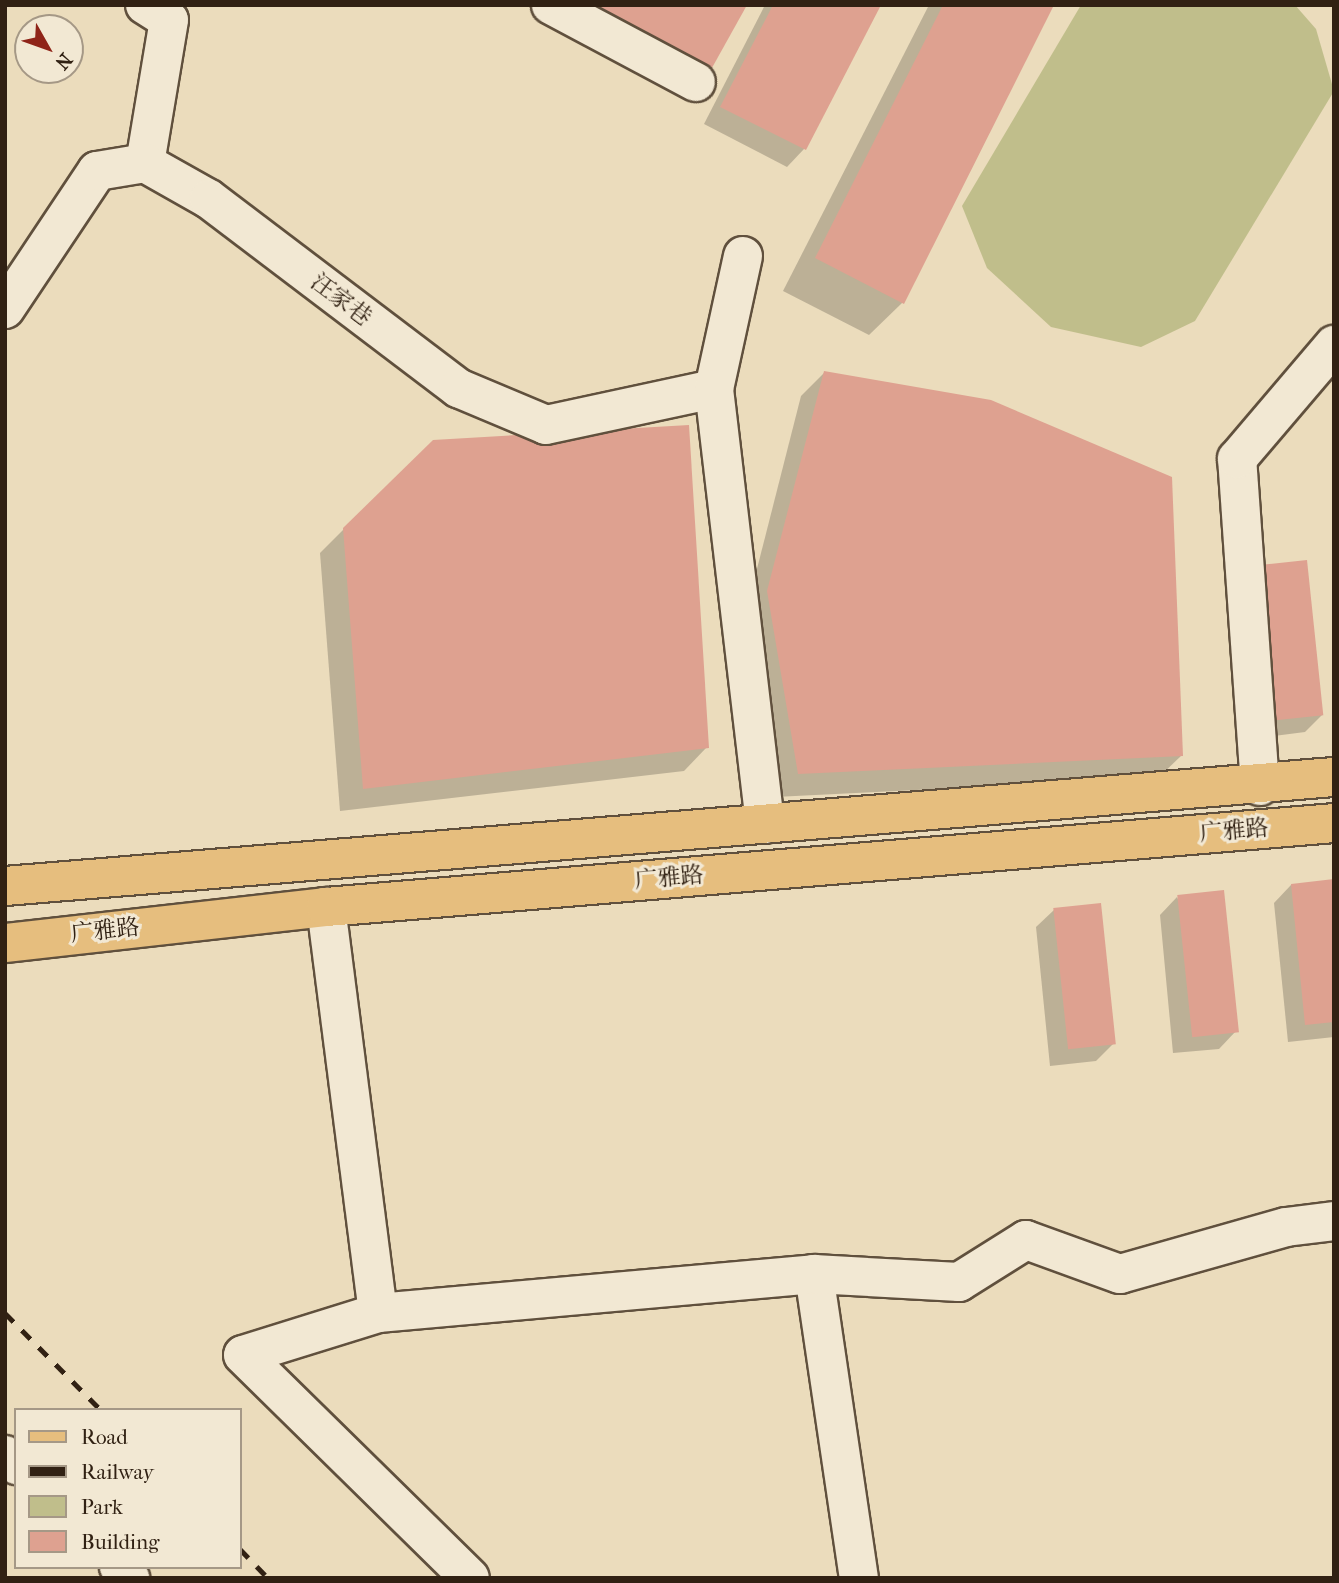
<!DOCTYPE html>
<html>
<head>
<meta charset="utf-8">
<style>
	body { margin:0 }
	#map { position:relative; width:1339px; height:1583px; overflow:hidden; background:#ebdcbc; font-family:"IM FELL French Canon","Noto Serif SC",serif }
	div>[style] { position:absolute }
	.green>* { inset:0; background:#c0be8b }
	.shadow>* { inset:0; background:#0003 }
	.building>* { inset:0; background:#dea190; transform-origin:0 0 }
	.roads { filter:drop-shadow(2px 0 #60503d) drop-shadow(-2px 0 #60503d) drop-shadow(0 2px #60503d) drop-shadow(0 -2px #60503d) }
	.minor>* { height:38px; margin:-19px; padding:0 19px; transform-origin:19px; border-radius:19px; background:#f2e8d3 }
	.major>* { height:38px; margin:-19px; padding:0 19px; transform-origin:19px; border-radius:19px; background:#e6be7e }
	.rail>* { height:5px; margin-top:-2.5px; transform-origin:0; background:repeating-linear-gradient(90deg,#312113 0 12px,transparent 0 24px) }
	span { translate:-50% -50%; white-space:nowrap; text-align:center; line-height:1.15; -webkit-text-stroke:6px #f2e8d3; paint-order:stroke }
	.street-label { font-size:23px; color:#312113 }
	.frame { position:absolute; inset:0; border:7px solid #312113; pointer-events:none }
	.legend { position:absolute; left:14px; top:1408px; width:228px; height:161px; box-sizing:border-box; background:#f2e8d3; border:2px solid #a59886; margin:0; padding:9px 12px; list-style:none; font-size:21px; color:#312113 }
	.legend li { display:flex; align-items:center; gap:14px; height:35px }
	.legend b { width:35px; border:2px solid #a59886 }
	.north { position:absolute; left:14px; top:14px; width:70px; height:70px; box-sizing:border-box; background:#f2e8d3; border:2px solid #a59886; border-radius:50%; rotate:130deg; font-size:19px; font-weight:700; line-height:28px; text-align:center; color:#312113 }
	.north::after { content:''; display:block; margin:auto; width:24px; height:32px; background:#8f2418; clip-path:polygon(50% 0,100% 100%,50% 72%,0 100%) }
</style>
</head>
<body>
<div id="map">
	<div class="green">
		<div style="clip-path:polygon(1081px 5px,1295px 5px,1316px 29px,1334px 91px,1195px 321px,1141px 347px,1051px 327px,987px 268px,962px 206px)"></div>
	</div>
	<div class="shadow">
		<div style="clip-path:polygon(765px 5px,879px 5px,804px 149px,787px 167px,704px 124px)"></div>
		<div style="clip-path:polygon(929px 5px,1052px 5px,902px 303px,869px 335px,783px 291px)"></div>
		<div style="clip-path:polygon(824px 373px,1182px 755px,1158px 778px,775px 797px,745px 616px,801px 396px)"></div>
		<div style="clip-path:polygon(344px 529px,707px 747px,684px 771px,340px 811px,320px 553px)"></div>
		<div style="clip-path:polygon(1260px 567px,1322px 715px,1305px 732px,1259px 738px)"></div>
		<div style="clip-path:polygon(1334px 881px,1334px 1037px,1288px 1042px,1274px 903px,1291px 885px)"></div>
		<div style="clip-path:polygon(1177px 897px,1236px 1031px,1219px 1049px,1173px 1053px,1160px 915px)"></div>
		<div style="clip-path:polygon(1054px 910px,1113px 1044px,1096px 1061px,1050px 1066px,1036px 927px)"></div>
	</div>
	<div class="building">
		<div style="clip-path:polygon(581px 5px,747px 5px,708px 75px)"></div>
		<div style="clip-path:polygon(773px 5px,881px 5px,806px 150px,720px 107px)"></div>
		<div style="clip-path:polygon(943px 5px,1054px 5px,904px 304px,815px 258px)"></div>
		<div style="clip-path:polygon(824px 371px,991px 400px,1172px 477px,1183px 756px,798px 774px,767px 591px)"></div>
		<div style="clip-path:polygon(689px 425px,709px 748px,363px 789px,343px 528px,433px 440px)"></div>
		<div style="left:1307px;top:560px;width:156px;height:48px;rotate:84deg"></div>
		<div style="clip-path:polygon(1334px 879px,1334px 1022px,1305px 1025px,1291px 884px)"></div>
		<div style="left:1224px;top:890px;width:143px;height:47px;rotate:84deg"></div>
		<div style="left:1101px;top:903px;width:142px;height:48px;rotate:84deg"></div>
	</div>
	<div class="roads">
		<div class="minor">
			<div style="left:145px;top:5px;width:28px;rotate:32deg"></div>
			<div style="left:169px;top:20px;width:145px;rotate:99.5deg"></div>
			<div style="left:145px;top:163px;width:73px;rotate:29.4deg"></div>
			<div style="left:209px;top:199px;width:313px;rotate:37.2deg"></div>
			<div style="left:458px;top:388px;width:95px;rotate:22.8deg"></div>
			<div style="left:546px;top:425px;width:172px;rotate:-12.1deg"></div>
			<div style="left:551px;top:5px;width:164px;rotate:28deg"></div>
			<div style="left:743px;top:256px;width:136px;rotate:102.3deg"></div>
			<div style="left:714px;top:389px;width:438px;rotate:83.3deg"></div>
			<div style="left:5px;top:309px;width:166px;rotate:-56.3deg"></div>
			<div style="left:97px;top:171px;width:49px;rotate:-9.5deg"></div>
			<div style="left:1260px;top:786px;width:328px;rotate:-94deg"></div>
			<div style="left:1237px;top:459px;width:150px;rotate:-49.6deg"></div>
			<div style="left:326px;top:907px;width:409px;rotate:82.7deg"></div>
			<div style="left:378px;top:1313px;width:141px;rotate:162.7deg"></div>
			<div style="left:243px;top:1355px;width:318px;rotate:44.5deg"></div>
			<div style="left:814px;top:1274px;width:307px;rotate:81.6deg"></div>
			<div style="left:378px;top:1313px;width:438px;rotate:-5.1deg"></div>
			<div style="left:814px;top:1274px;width:145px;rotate:3.2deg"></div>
			<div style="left:959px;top:1282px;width:79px;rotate:-32.1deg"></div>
			<div style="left:1026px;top:1240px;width:100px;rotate:19.9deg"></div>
			<div style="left:1120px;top:1274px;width:173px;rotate:-15.8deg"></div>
			<div style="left:1286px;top:1227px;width:48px;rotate:-7.1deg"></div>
			<div style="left:5px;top:1455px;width:15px;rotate:42deg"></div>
			<div style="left:119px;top:1567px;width:16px;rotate:45deg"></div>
		</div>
		<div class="major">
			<div style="left:5px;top:886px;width:1333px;rotate:-4.69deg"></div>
			<div style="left:5px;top:943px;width:323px;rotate:-6.4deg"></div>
			<div style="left:326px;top:907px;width:1011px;rotate:-4.76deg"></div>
		</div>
	</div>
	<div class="rail">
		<div style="left:5px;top:1313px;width:136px;rotate:45.3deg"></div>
		<div style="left:240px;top:1549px;width:40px;rotate:46deg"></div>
	</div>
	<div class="street-label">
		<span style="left:341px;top:300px;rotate:37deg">汪家巷</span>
		<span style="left:1234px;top:831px;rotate:-5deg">广雅路</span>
		<span style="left:669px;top:878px;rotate:-5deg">广雅路</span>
		<span style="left:105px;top:931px;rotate:-6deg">广雅路</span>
	</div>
	<div class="frame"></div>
	<ul class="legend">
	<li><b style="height:9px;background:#e6be7e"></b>Road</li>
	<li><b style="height:9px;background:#312113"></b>Railway</li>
	<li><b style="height:19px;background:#c0be8b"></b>Park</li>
	<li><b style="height:19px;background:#dea190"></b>Building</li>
	</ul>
	<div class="north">N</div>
</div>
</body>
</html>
